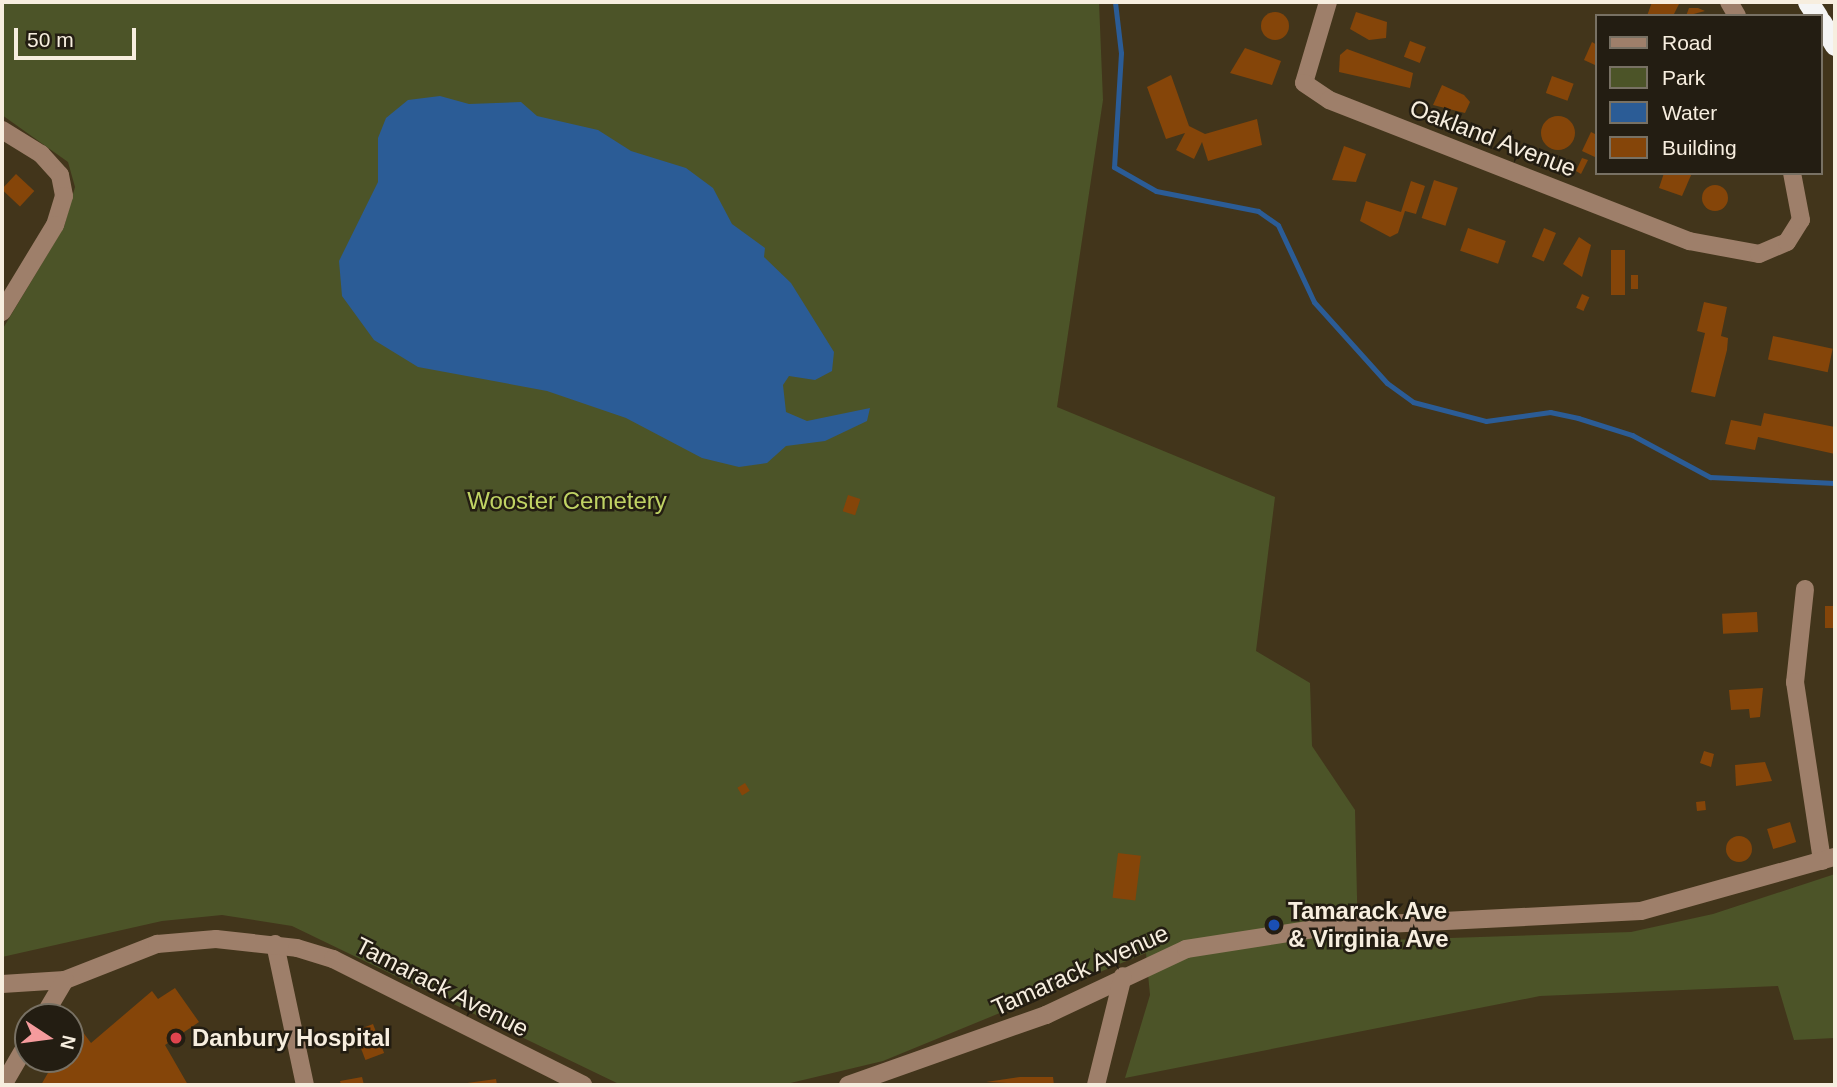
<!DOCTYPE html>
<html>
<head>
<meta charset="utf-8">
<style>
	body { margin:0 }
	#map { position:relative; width:1837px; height:1087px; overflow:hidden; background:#42351b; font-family:Helvetica,sans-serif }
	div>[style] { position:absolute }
	.green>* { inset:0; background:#4c5428 }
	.water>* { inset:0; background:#2b5c96 }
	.stream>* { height:5px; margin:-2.5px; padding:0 2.5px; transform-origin:2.5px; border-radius:2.5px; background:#2b5c96 }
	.building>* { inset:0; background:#854509; transform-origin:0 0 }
	.round { border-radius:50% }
	.minor>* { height:18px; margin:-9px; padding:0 9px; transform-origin:9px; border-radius:9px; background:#9e7f6a }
	.highway>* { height:21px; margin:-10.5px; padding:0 10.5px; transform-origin:10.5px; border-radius:10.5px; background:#f5f5f5 }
	.dots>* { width:19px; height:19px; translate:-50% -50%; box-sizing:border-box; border:4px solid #231d12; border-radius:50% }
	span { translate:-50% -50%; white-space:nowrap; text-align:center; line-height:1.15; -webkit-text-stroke:5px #231d12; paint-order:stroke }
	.street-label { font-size:24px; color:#f7eedf }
	.park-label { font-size:24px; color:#c0d364 }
	.poi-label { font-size:24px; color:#f7eedf; font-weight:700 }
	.left { translate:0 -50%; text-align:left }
	.frame { position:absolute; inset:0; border:4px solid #f7eedf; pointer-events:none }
	.legend { position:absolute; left:1595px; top:14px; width:228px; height:161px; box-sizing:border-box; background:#231d12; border:2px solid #787164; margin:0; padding:9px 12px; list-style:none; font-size:21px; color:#f7eedf }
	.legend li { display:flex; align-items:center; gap:14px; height:35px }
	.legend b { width:35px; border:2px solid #787164 }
	.north { position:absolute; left:14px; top:1003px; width:70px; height:70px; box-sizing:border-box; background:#231d12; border:2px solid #787164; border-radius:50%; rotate:103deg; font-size:19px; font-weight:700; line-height:28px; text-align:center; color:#f7eedf }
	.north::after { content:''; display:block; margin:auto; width:24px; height:32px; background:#f59b9d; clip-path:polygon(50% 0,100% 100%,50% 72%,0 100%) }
	.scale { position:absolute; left:14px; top:28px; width:122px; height:32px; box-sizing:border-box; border:4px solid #f7eedf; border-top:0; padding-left:9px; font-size:21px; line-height:24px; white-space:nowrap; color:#f7eedf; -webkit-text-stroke:5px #231d12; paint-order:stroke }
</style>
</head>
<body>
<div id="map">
	<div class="green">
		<div style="clip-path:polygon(2px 2px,1099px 2px,1103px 100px,1057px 407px,1275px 497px,1256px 651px,1310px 683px,1312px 746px,1355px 810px,1358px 941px,1631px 932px,1713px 914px,1835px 874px,1835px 1038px,1794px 1040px,1778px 986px,1540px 996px,1125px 1078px,1150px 995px,1146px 953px,883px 1061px,782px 1085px,621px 1085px,292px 926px,222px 915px,162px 921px,2px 957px,2px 330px,64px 227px,75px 187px,68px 162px,2px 115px)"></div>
	</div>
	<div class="water">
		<div style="clip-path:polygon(440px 96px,469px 104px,521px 102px,537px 116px,598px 130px,631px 151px,686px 168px,713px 188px,732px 224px,765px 248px,764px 257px,791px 283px,834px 352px,832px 371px,815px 380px,789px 376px,783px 385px,786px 412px,807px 421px,870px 408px,867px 421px,825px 441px,786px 446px,767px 463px,739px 467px,702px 458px,626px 418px,547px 391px,418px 367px,374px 340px,342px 296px,339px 261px,378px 182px,378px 138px,386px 118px,408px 100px)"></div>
	</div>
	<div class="stream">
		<div style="left:1115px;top:2px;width:51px;rotate:83.3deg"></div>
		<div style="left:1121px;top:53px;width:114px;rotate:93.5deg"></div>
		<div style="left:1114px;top:167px;width:48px;rotate:29.7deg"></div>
		<div style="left:1156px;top:191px;width:104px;rotate:11.1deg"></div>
		<div style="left:1258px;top:211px;width:24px;rotate:35deg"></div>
		<div style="left:1278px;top:225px;width:85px;rotate:64.9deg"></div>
		<div style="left:1314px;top:302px;width:109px;rotate:48deg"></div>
		<div style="left:1387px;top:383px;width:32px;rotate:36deg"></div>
		<div style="left:1413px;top:402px;width:75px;rotate:14.6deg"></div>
		<div style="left:1486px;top:421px;width:65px;rotate:-8deg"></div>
		<div style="left:1550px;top:412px;width:29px;rotate:12deg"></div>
		<div style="left:1578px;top:418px;width:57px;rotate:17.5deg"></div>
		<div style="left:1632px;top:435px;width:89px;rotate:28.3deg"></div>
		<div style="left:1710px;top:477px;width:125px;rotate:2.7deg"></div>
	</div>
	<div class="building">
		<div style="clip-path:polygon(1652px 2px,1675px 2px,1679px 4px,1673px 16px,1647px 16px)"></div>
		<div style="clip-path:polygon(1689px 8px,1698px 8px,1705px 11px,1686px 16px)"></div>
		<div class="round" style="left:1261px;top:12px;width:28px;height:28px"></div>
		<div style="clip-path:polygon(1356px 12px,1387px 22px,1386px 38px,1369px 40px,1350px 29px)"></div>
		<div style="left:1410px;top:41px;width:17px;height:17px;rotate:21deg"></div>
		<div style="clip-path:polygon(1592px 42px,1597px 45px,1595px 65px,1584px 60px)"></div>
		<div style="clip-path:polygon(1245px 48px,1281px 61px,1272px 85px,1230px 73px)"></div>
		<div style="clip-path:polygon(1347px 49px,1413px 73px,1410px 88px,1339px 72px,1340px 55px)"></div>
		<div style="clip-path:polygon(1171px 75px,1189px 126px,1205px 134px,1257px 119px,1262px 145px,1208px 161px,1202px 142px,1194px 159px,1176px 150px,1185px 133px,1166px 139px,1147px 87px)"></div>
		<div style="left:1552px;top:76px;width:23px;height:18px;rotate:20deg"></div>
		<div style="clip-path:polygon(1442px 85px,1464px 95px,1470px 102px,1465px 113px,1433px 105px)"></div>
		<div class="round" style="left:1541px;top:116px;width:34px;height:34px"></div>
		<div style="clip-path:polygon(1591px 132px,1597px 135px,1597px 158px,1582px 151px)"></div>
		<div style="clip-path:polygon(1344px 146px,1366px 154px,1356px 182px,1332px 180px)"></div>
		<div style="clip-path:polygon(1582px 158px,1588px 160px,1581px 174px,1576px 171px)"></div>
		<div style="clip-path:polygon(1664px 173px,1692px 173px,1682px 196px,1659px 188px)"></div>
		<div style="left:16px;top:174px;width:25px;height:21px;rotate:43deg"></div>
		<div style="left:1434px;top:180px;width:25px;height:40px;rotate:18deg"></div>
		<div style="clip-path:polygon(1411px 181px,1425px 186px,1416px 214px,1405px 211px,1398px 233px,1390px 237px,1360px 221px,1366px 201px,1401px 212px)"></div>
		<div class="round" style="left:1702px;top:185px;width:26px;height:26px"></div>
		<div style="left:1468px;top:228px;width:40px;height:24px;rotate:19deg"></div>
		<div style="left:1544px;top:228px;width:13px;height:31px;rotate:23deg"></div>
		<div style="clip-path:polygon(1579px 237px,1591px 245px,1582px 277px,1563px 264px)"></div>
		<div style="left:1611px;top:250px;width:14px;height:45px"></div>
		<div style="left:1631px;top:275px;width:7px;height:14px"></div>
		<div style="left:1582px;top:294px;width:8px;height:15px;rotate:23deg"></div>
		<div style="clip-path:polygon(1704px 302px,1727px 307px,1721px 336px,1728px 338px,1727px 350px,1715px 397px,1691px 392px,1705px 333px,1697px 331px)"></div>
		<div style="left:1773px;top:336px;width:61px;height:24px;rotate:12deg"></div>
		<div style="clip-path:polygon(1764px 413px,1835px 427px,1835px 454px,1758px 437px,1755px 450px,1725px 444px,1731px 420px,1761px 426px)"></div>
		<div style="left:848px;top:495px;width:13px;height:17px;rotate:18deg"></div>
		<div style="left:1825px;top:606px;width:10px;height:22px"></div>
		<div style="left:1757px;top:612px;width:20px;height:35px;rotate:87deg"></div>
		<div style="clip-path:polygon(1763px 688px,1760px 717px,1750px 718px,1749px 709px,1731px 710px,1729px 690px)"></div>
		<div style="clip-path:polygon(1704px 751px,1714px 754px,1711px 767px,1700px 763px)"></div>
		<div style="clip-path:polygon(1765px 762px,1772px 781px,1736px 786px,1735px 765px)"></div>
		<div style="left:745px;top:783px;width:9px;height:9px;rotate:58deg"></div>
		<div style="left:1705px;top:801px;width:9px;height:9px;rotate:84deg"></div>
		<div style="left:1790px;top:822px;width:21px;height:24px;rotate:73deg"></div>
		<div class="round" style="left:1726px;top:836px;width:26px;height:26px"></div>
		<div style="left:1118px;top:853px;width:23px;height:45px;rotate:7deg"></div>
		<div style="clip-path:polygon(175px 988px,199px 1022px,165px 1045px,188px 1085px,41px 1085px,56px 1059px,70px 1059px,70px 1034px,79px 1027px,91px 1043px,152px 991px,158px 999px)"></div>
		<div style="left:373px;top:1024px;width:31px;height:20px;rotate:69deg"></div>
		<div style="clip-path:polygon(362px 1077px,364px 1085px,341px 1085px,340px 1081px)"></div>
		<div style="clip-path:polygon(1053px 1077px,1054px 1085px,986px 1082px,1020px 1077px)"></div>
		<div style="clip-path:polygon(496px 1079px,497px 1085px,460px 1085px,460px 1084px)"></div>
	</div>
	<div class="minor">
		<div style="left:1328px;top:2px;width:84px;rotate:106.5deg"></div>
		<div style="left:1304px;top:83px;width:30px;rotate:34deg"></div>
		<div style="left:1329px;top:100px;width:387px;rotate:21.4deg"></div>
		<div style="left:1689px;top:241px;width:71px;rotate:10.5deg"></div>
		<div style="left:1759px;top:254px;width:30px;rotate:-23deg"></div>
		<div style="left:1787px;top:242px;width:26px;rotate:-58deg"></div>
		<div style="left:1801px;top:220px;width:48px;rotate:-100.8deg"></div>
		<div style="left:1729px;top:2px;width:16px;rotate:60deg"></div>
		<div style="left:2px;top:130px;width:46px;rotate:31.6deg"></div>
		<div style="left:41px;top:154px;width:28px;rotate:48deg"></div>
		<div style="left:60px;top:175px;width:21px;rotate:79deg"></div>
		<div style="left:64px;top:196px;width:30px;rotate:107deg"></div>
		<div style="left:55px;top:225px;width:102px;rotate:121.3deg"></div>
		<div style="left:1805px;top:589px;width:94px;rotate:96.1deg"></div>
		<div style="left:1795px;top:682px;width:181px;rotate:81.4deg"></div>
		<div style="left:275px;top:944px;width:144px;rotate:78deg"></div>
		<div style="left:2px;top:984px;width:63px;rotate:-3.6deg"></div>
		<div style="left:65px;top:980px;width:99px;rotate:-21.4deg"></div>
		<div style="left:157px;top:944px;width:59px;rotate:-4.8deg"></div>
		<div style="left:216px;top:939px;width:81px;rotate:6.3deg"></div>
		<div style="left:297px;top:948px;width:38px;rotate:17deg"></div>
		<div style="left:333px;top:959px;width:280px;rotate:26.7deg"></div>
		<div style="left:43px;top:1017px;width:43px;rotate:-59.3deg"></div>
		<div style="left:3px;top:1085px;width:50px;rotate:-59.8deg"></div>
		<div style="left:848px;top:1085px;width:210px;rotate:-19.5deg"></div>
		<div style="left:1046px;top:1015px;width:155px;rotate:-25.2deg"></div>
		<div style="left:1186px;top:949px;width:142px;rotate:-8.9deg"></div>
		<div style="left:1326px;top:927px;width:315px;rotate:-2.9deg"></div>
		<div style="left:1641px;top:911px;width:201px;rotate:-15.6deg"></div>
		<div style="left:1096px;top:1085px;width:112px;rotate:-76.1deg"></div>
	</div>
	<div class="highway">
		<div style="left:1808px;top:2px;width:17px;rotate:57deg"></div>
		<div style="left:1821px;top:22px;width:27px;rotate:59deg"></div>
	</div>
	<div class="dots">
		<div style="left:1274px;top:925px;background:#1a4fb4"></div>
		<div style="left:176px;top:1038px;background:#e0444e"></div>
	</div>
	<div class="street-label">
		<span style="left:1493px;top:138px;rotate:21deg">Oakland Avenue</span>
		<span style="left:1080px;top:970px;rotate:-24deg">Tamarack Avenue</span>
		<span style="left:442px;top:987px;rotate:27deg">Tamarack Avenue</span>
	</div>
	<div class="park-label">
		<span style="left:567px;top:501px">Wooster Cemetery</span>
	</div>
	<div class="poi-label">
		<span class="left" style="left:1288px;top:925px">Tamarack Ave<br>&amp; Virginia Ave</span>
		<span class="left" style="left:192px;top:1038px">Danbury Hospital</span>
	</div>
	<div class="frame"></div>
	<ul class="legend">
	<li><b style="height:9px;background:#9e7f6a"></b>Road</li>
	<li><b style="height:19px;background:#4c5428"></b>Park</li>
	<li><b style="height:19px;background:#2b5c96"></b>Water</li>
	<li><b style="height:19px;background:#854509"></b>Building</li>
	</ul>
	<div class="north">N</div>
	<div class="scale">50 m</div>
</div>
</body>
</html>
